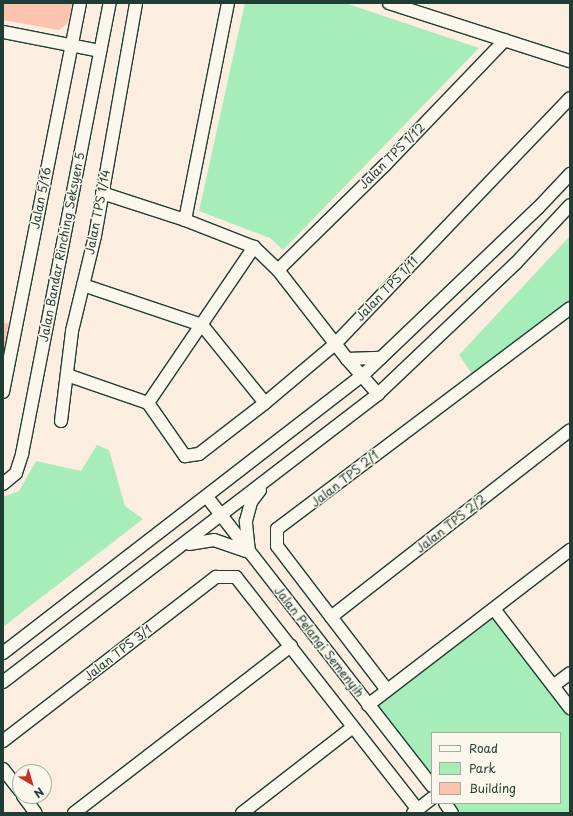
<!DOCTYPE html>
<html>
<head>
<meta charset="utf-8">
<style>
	body { margin:0 }
	#map { position:relative; width:573px; height:816px; overflow:hidden; background:#fbede0; font-family:"Playpen Sans",sans-serif }
	div>[style] { position:absolute }
	.green>* { inset:0; background:#a6edba }
	.building>* { inset:0; background:#fbc4af }
	.roads { filter:drop-shadow(1px 0 #1f3d34) drop-shadow(-1px 0 #1f3d34) drop-shadow(0 1px #1f3d34) drop-shadow(0 -1px #1f3d34) }
	.minor>* { height:12px; margin:-6px; padding:0 6px; transform-origin:6px; border-radius:6px; background:#fbf7ec }
	span { translate:-50% -50%; white-space:nowrap; text-align:center; line-height:1.15; -webkit-text-stroke:3px #fbf7ec; paint-order:stroke }
	.street-label { font-size:12px; color:#1f3d34 }
	.frame { position:absolute; inset:0; border:4px solid #1f3d34; pointer-events:none }
	.legend { position:absolute; left:431px; top:732px; width:130px; height:72px; box-sizing:border-box; background:#fbf7ec; border:1px solid #a3ada2; margin:0; padding:5px 7px; list-style:none; font-size:12px; color:#1f3d34 }
	.legend li { display:flex; align-items:center; gap:8px; height:20px }
	.legend b { width:20px; border:1px solid #a3ada2 }
	.north { position:absolute; left:12px; top:764px; width:40px; height:40px; box-sizing:border-box; background:#fbf7ec; border:1px solid #a3ada2; border-radius:50%; rotate:142deg; font-size:11px; font-weight:700; line-height:16px; text-align:center; color:#1f3d34 }
	.north::after { content:''; display:block; margin:auto; width:14px; height:18px; background:#c8321e; clip-path:polygon(50% 0,100% 100%,50% 72%,0 100%) }
</style>
</head>
<body>
<div id="map">
	<div class="green">
		<div style="clip-path:polygon(245px 3px,345px 3px,479px 48px,283px 250px,270px 238px,199px 211px)"></div>
		<div style="clip-path:polygon(570px 236px,570px 300px,472px 374px,459px 355px)"></div>
		<div style="clip-path:polygon(97px 445px,109px 450px,125px 506px,143px 519px,3px 627px,3px 497px,19px 491px,36px 461px,81px 471px)"></div>
		<div style="clip-path:polygon(493px 615px,570px 719px,570px 813px,461px 813px,453px 803px,560px 803px,560px 733px,432px 733px,432px 776px,378px 706px)"></div>
	</div>
	<div class="building">
		<div style="clip-path:polygon(3px 3px,66px 3px,72px 4px,68px 23px,59px 30px,3px 20px)"></div>
		<div style="clip-path:polygon(3px 323px,9px 324px,4px 352px,3px 351px)"></div>
	</div>
	<div class="roads">
		<div class="minor">
			<div style="left:389px;top:3px;width:190px;rotate:17.8deg"></div>
			<div style="left:3px;top:32px;width:99px;rotate:11.1deg"></div>
			<div style="left:102px;top:193px;width:87px;rotate:18deg"></div>
			<div style="left:185px;top:220px;width:74px;rotate:21.4deg"></div>
			<div style="left:254px;top:247px;width:33px;rotate:44deg"></div>
			<div style="left:278px;top:270px;width:113px;rotate:52.2deg"></div>
			<div style="left:347px;top:359px;width:47px;rotate:48.5deg"></div>
			<div style="left:185px;top:220px;width:221px;rotate:-78.8deg"></div>
			<div style="left:278px;top:270px;width:150px;rotate:-44.5deg"></div>
			<div style="left:385px;top:165px;width:173px;rotate:-46.2deg"></div>
			<div style="left:83px;top:285px;width:126px;rotate:18.6deg"></div>
			<div style="left:202px;top:325px;width:100px;rotate:51.1deg"></div>
			<div style="left:347px;top:359px;width:34px;rotate:-2deg"></div>
			<div style="left:67px;top:375px;width:86px;rotate:19.1deg"></div>
			<div style="left:148px;top:403px;width:65px;rotate:55.1deg"></div>
			<div style="left:185px;top:456px;width:14px;rotate:-8deg"></div>
			<div style="left:199px;top:454px;width:83px;rotate:-37.7deg"></div>
			<div style="left:265px;top:403px;width:92px;rotate:-40.1deg"></div>
			<div style="left:335px;top:344px;width:340px;rotate:-46.3deg"></div>
			<div style="left:3px;top:392px;width:397px;rotate:-78.8deg"></div>
			<div style="left:148px;top:403px;width:189px;rotate:-55.8deg"></div>
			<div style="left:61px;top:421px;width:91px;rotate:-83deg"></div>
			<div style="left:72px;top:331px;width:98px;rotate:-76.4deg"></div>
			<div style="left:95px;top:236px;width:237px;rotate:-80deg"></div>
			<div style="left:3px;top:484px;width:17px;rotate:-40deg"></div>
			<div style="left:16px;top:473px;width:20px;rotate:-72deg"></div>
			<div style="left:22px;top:454px;width:460px;rotate:-79deg"></div>
			<div style="left:207px;top:497px;width:366px;rotate:52.1deg"></div>
			<div style="left:189px;top:544px;width:25px;rotate:-9deg"></div>
			<div style="left:214px;top:540px;width:34px;rotate:19deg"></div>
			<div style="left:249px;top:552px;width:31px;rotate:-96deg"></div>
			<div style="left:246px;top:521px;width:20px;rotate:-75deg"></div>
			<div style="left:251px;top:502px;width:15px;rotate:-53deg"></div>
			<div style="left:494px;top:609px;width:125px;rotate:52.5deg"></div>
			<div style="left:331px;top:617px;width:303px;rotate:-38deg"></div>
			<div style="left:3px;top:653px;width:453px;rotate:-37.7deg"></div>
			<div style="left:362px;top:376px;width:243px;rotate:-43.7deg"></div>
			<div style="left:538px;top:208px;width:47px;rotate:-46.7deg"></div>
			<div style="left:3px;top:682px;width:473px;rotate:-37.5deg"></div>
			<div style="left:378px;top:394px;width:190px;rotate:-43.5deg"></div>
			<div style="left:516px;top:263px;width:79px;rotate:-47deg"></div>
			<div style="left:553px;top:686px;width:21px;rotate:-37deg"></div>
			<div style="left:387px;top:690px;width:181px;rotate:-127.4deg"></div>
			<div style="left:277px;top:546px;width:17px;rotate:-90deg"></div>
			<div style="left:277px;top:529px;width:367px;rotate:-37deg"></div>
			<div style="left:368px;top:705px;width:255px;rotate:-37.5deg"></div>
			<div style="left:3px;top:741px;width:269px;rotate:-37.6deg"></div>
			<div style="left:216px;top:577px;width:20px"></div>
			<div style="left:236px;top:577px;width:294px;rotate:52deg"></div>
			<div style="left:3px;top:769px;width:28px;rotate:52deg"></div>
			<div style="left:23px;top:796px;width:21px;rotate:53deg"></div>
			<div style="left:445px;top:803px;width:12px;rotate:55deg"></div>
			<div style="left:74px;top:813px;width:274px;rotate:-37.6deg"></div>
			<div style="left:242px;top:813px;width:140px;rotate:-37.8deg"></div>
			<div style="left:413px;top:813px;width:24px;rotate:-38deg"></div>
		</div>
	</div>
	<div class="street-label">
		<span style="left:392px;top:156px;rotate:-45deg">Jalan TPS 1/12</span>
		<span style="left:41px;top:198px;rotate:-79deg">Jalan 5/16</span>
		<span style="left:98px;top:212px;rotate:-79deg">Jalan TPS 1/14</span>
		<span style="left:62px;top:247px;rotate:-79deg">Jalan Bandar Rinching Seksyen 5</span>
		<span style="left:387px;top:289px;rotate:-46deg">Jalan TPS 1/11</span>
		<span style="left:345px;top:479px;rotate:-38deg">Jalan TPS 2/1</span>
		<span style="left:451px;top:524px;rotate:-38deg">Jalan TPS 2/2</span>
		<span style="left:319px;top:642px;rotate:52deg">Jalan Pelangi Semenyih</span>
		<span style="left:118px;top:653px;rotate:-38deg">Jalan TPS 3/1</span>
	</div>
	<div class="frame"></div>
	<ul class="legend">
	<li><b style="height:5px;background:#fbf7ec"></b>Road</li>
	<li><b style="height:11px;background:#a6edba"></b>Park</li>
	<li><b style="height:11px;background:#fbc4af"></b>Building</li>
	</ul>
	<div class="north">N</div>
</div>
</body>
</html>
